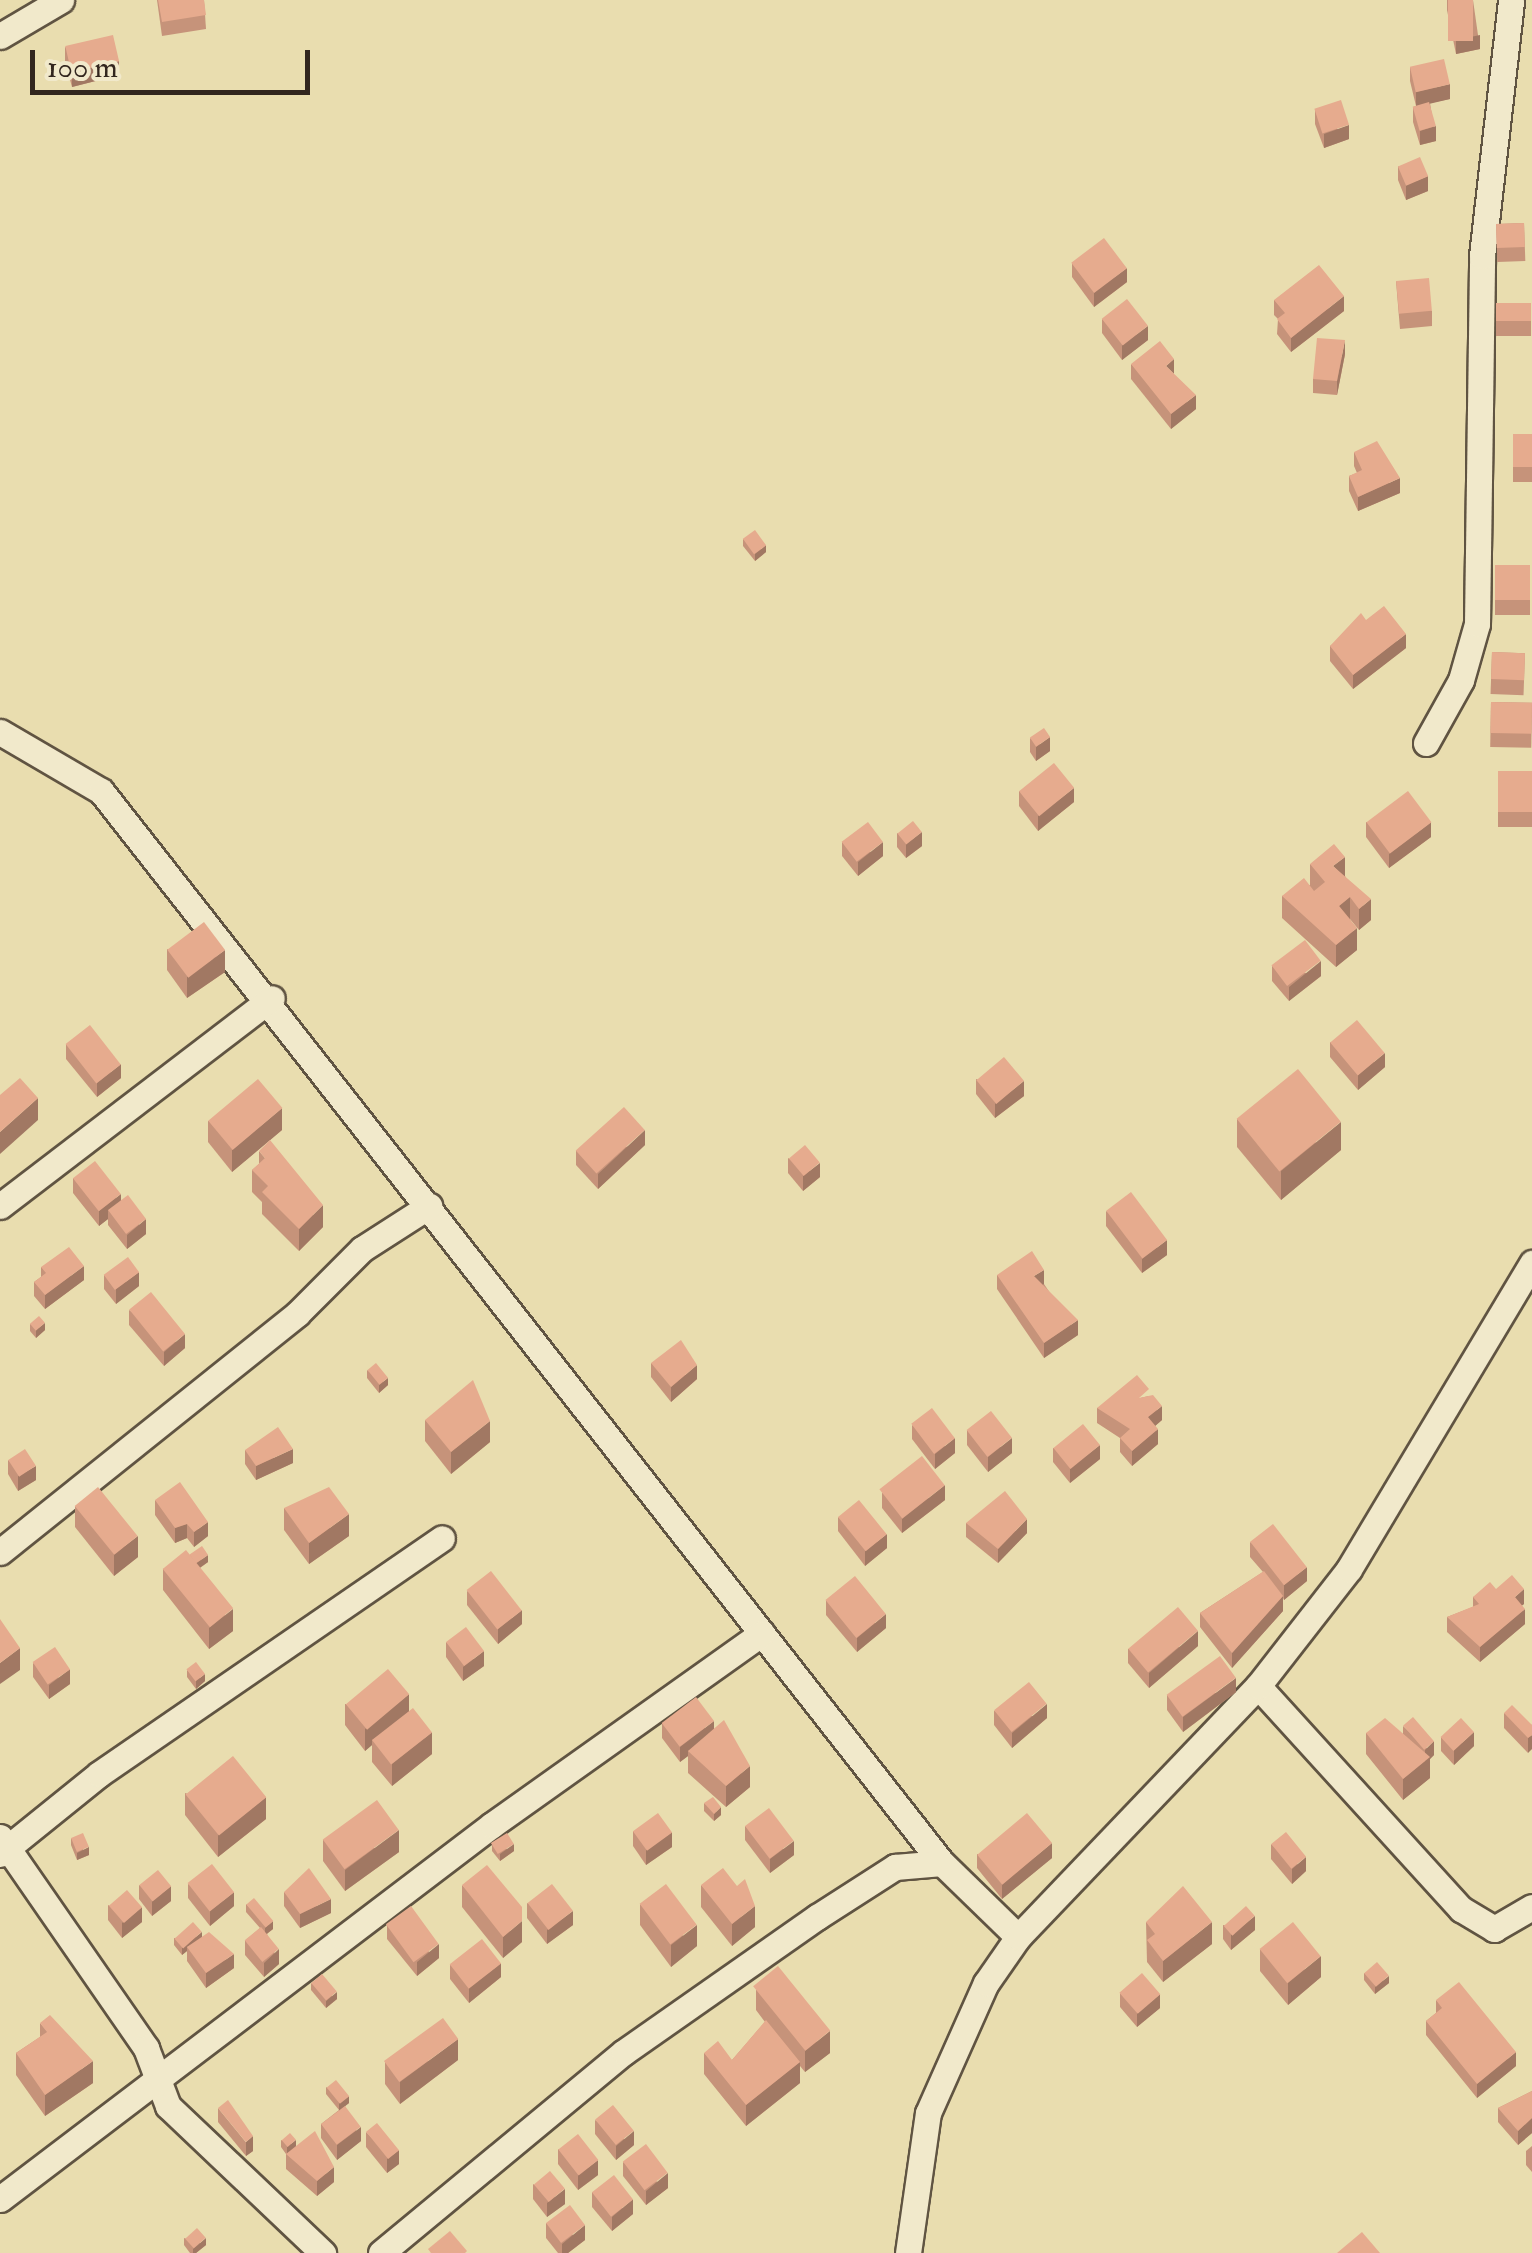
<!DOCTYPE html>
<html>
<head>
<meta charset="utf-8">
<style>
	body { margin:0 }
	#map { position:relative; width:1532px; height:2253px; overflow:hidden; background:#e9ddaf; font-family:"IM FELL Double Pica",serif }
	div>[style] { position:absolute }
	.roads { filter:drop-shadow(2px 0 #605442) drop-shadow(-2px 0 #605442) drop-shadow(0 2px #605442) drop-shadow(0 -2px #605442) }
	.minor>* { height:25px; margin:-12.5px; padding:0 12.5px; transform-origin:12.5px; border-radius:12.5px; background:#f1e9cb }
	.wall>* { inset:0; background:#c6937a; transform-origin:0 0 }
	.shaded-wall>* { inset:0; background:#a17863 }
	.building>* { inset:0; background:#e6ab8e; transform-origin:0 0 }
	span { translate:-50% -50%; white-space:nowrap; text-align:center; line-height:1.15; -webkit-text-stroke:10px #f1e9cb; paint-order:stroke }
	.scale { position:absolute; left:30px; top:50px; width:280px; height:45px; box-sizing:border-box; border:5px solid #32261e; border-top:0; padding-left:12px; font-size:30px; line-height:35px; white-space:nowrap; color:#32261e; -webkit-text-stroke:8px #f1e9cb; paint-order:stroke }
</style>
</head>
<body>
<div id="map">
	<div class="roads">
		<div class="minor">
			<div style="left:0;top:36px;width:71px;rotate:-30.5deg"></div>
			<div style="left:0;top:732px;width:117px;rotate:30.3deg"></div>
			<div style="left:101px;top:791px;width:1363px;rotate:51.89deg"></div>
			<div style="left:942px;top:1863px;width:106px;rotate:44.2deg"></div>
			<div style="left:1426px;top:743px;width:72px;rotate:-60.9deg"></div>
			<div style="left:1461px;top:680px;width:58px;rotate:-74.1deg"></div>
			<div style="left:1477px;top:624px;width:368px;rotate:-89.2deg"></div>
			<div style="left:1482px;top:256px;width:258px;rotate:-83.5deg"></div>
			<div style="left:0;top:1206px;width:342px;rotate:-37.4deg"></div>
			<div style="left:0;top:1552px;width:381px;rotate:-38.7deg"></div>
			<div style="left:297px;top:1314px;width:92px;rotate:-45deg"></div>
			<div style="left:362px;top:1249px;width:80px;rotate:-32.7deg"></div>
			<div style="left:1258px;top:1686px;width:302px;rotate:47.7deg"></div>
			<div style="left:1461px;top:1909px;width:39px;rotate:31deg"></div>
			<div style="left:1494px;top:1929px;width:44px;rotate:-30.1deg"></div>
			<div style="left:0;top:1837px;width:257px;rotate:55.3deg"></div>
			<div style="left:146px;top:2048px;width:62px;rotate:69.2deg"></div>
			<div style="left:168px;top:2106px;width:214px;rotate:43.5deg"></div>
			<div style="left:0;top:1854px;width:127px;rotate:-38.9deg"></div>
			<div style="left:99px;top:1774px;width:416px;rotate:-34.5deg"></div>
			<div style="left:0;top:2199px;width:618px;rotate:-37.24deg"></div>
			<div style="left:492px;top:1825px;width:331px;rotate:-35.4deg"></div>
			<div style="left:381px;top:2253px;width:315px;rotate:-39.6deg"></div>
			<div style="left:624px;top:2052px;width:236px;rotate:-35deg"></div>
			<div style="left:817px;top:1917px;width:93px;rotate:-32.7deg"></div>
			<div style="left:895px;top:1867px;width:47px;rotate:-4.9deg"></div>
			<div style="left:908px;top:2253px;width:141px;rotate:-81.9deg"></div>
			<div style="left:928px;top:2113px;width:142px;rotate:-66deg"></div>
			<div style="left:986px;top:1983px;width:56px;rotate:-55.2deg"></div>
			<div style="left:1018px;top:1937px;width:347px;rotate:-46.3deg"></div>
			<div style="left:1258px;top:1686px;width:148px;rotate:-52.1deg"></div>
			<div style="left:1349px;top:1569px;width:357px;rotate:-59.1deg"></div>
		</div>
	</div>
	<div class="wall">
		<div style="clip-path:polygon(157px 0,204px 0,206px 29px,162px 36px)"></div>
		<div style="clip-path:polygon(1447px 0,1473px 0,1480px 49px,1456px 54px,1447px 10px)"></div>
		<div style="clip-path:polygon(65px 47px,119px 75px,72px 87px,65px 61px)"></div>
		<div style="clip-path:polygon(1410px 67px,1450px 99px,1430px 103px,1436px 141px,1420px 145px,1413px 122px,1413px 107px,1416px 106px,1410px 81px)"></div>
		<div style="clip-path:polygon(1315px 109px,1349px 139px,1324px 148px,1315px 124px)"></div>
		<div style="clip-path:polygon(1398px 166px,1428px 191px,1406px 200px,1398px 180px)"></div>
		<div style="left:1524px;top:223px;width:38px;height:28px;rotate:88deg"></div>
		<div style="clip-path:polygon(1072px 263px,1127px 282px,1094px 307px,1072px 277px)"></div>
		<div style="clip-path:polygon(1396px 281px,1432px 311px,1432px 326px,1400px 329px)"></div>
		<div style="clip-path:polygon(1274px 300px,1344px 311px,1291px 352px,1277px 334px,1278px 319px,1274px 315px)"></div>
		<div style="left:1531px;top:303px;width:33px;height:35px;rotate:90deg"></div>
		<div style="clip-path:polygon(1102px 319px,1148px 340px,1122px 360px,1102px 333px)"></div>
		<div style="clip-path:polygon(1345px 354px,1337px 395px,1313px 393px,1313px 379px)"></div>
		<div style="clip-path:polygon(1131px 364px,1196px 409px,1171px 429px,1131px 379px)"></div>
		<div style="left:1513px;top:434px;width:19px;height:48px"></div>
		<div style="clip-path:polygon(1354px 452px,1400px 493px,1358px 511px,1349px 491px,1349px 476px,1357px 473px,1354px 466px)"></div>
		<div style="clip-path:polygon(743px 539px,766px 552px,755px 561px,743px 546px)"></div>
		<div style="left:1495px;top:565px;width:35px;height:50px"></div>
		<div style="clip-path:polygon(1366px 620px,1406px 648px,1353px 689px,1330px 661px,1330px 646px)"></div>
		<div style="left:1492px;top:652px;width:33px;height:42px;rotate:2deg"></div>
		<div style="left:1491px;top:702px;width:41px;height:45px;rotate:1deg"></div>
		<div style="clip-path:polygon(1030px 738px,1050px 751px,1036px 761px,1030px 752px)"></div>
		<div style="left:1532px;top:771px;width:56px;height:34px;rotate:90deg"></div>
		<div style="clip-path:polygon(1019px 791px,1074px 802px,1038px 831px,1019px 806px)"></div>
		<div style="clip-path:polygon(1366px 822px,1431px 837px,1389px 868px,1366px 837px)"></div>
		<div style="clip-path:polygon(897px 833px,922px 846px,906px 858px,897px 847px)"></div>
		<div style="clip-path:polygon(842px 842px,883px 856px,858px 876px,842px 856px)"></div>
		<div style="clip-path:polygon(1310px 864px,1345px 876px,1371px 920px,1359px 930px,1350px 919px,1357px 950px,1336px 967px,1282px 918px,1282px 896px,1310px 885px)"></div>
		<div style="clip-path:polygon(167px 949px,225px 972px,187px 998px,167px 970px)"></div>
		<div style="clip-path:polygon(1272px 966px,1321px 976px,1289px 1001px,1272px 981px)"></div>
		<div style="clip-path:polygon(1330px 1042px,1385px 1067px,1358px 1090px,1330px 1057px)"></div>
		<div style="clip-path:polygon(66px 1044px,121px 1078px,97px 1097px,66px 1059px)"></div>
		<div style="clip-path:polygon(976px 1079px,1024px 1096px,995px 1118px,976px 1094px)"></div>
		<div style="clip-path:polygon(1237px 1119px,1341px 1150px,1281px 1200px,1237px 1147px)"></div>
		<div style="clip-path:polygon(208px 1121px,282px 1130px,232px 1172px,208px 1142px)"></div>
		<div style="clip-path:polygon(645px 1145px,598px 1189px,576px 1165px,576px 1151px)"></div>
		<div style="clip-path:polygon(259px 1151px,323px 1227px,299px 1251px,262px 1214px,262px 1202px,252px 1192px,252px 1170px,259px 1164px)"></div>
		<div style="clip-path:polygon(788px 1158px,820px 1177px,803px 1191px,788px 1173px)"></div>
		<div style="clip-path:polygon(73px 1178px,121px 1200px,146px 1234px,127px 1249px,108px 1225px,108px 1219px,99px 1226px,73px 1193px)"></div>
		<div style="clip-path:polygon(1106px 1211px,1167px 1255px,1142px 1273px,1106px 1226px)"></div>
		<div style="clip-path:polygon(41px 1267px,84px 1280px,45px 1309px,34px 1296px,34px 1282px,41px 1277px)"></div>
		<div style="clip-path:polygon(104px 1275px,139px 1286px,116px 1304px,104px 1289px)"></div>
		<div style="clip-path:polygon(997px 1275px,1044px 1284px,1078px 1335px,1044px 1358px,997px 1289px)"></div>
		<div style="clip-path:polygon(129px 1310px,185px 1348px,164px 1366px,129px 1325px)"></div>
		<div style="clip-path:polygon(30px 1324px,45px 1330px,36px 1338px,30px 1331px)"></div>
		<div style="clip-path:polygon(651px 1363px,697px 1379px,671px 1402px,651px 1377px)"></div>
		<div style="clip-path:polygon(367px 1370px,388px 1385px,379px 1393px,367px 1378px)"></div>
		<div style="clip-path:polygon(1149px 1396px,1162px 1420px,1155px 1426px,1158px 1444px,1132px 1466px,1120px 1452px,1120px 1438px,1097px 1423px,1097px 1408px)"></div>
		<div style="clip-path:polygon(425px 1420px,490px 1442px,451px 1474px,425px 1441px)"></div>
		<div style="clip-path:polygon(912px 1425px,955px 1453px,935px 1469px,912px 1439px)"></div>
		<div style="clip-path:polygon(967px 1430px,1012px 1453px,988px 1472px,967px 1445px)"></div>
		<div style="clip-path:polygon(1053px 1448px,1100px 1459px,1070px 1483px,1053px 1462px)"></div>
		<div style="clip-path:polygon(245px 1450px,293px 1463px,256px 1480px,245px 1464px)"></div>
		<div style="clip-path:polygon(8px 1460px,36px 1480px,18px 1491px,8px 1474px)"></div>
		<div style="clip-path:polygon(882px 1493px,945px 1500px,902px 1533px,882px 1508px)"></div>
		<div style="clip-path:polygon(155px 1500px,208px 1536px,194px 1547px,187px 1538px,175px 1543px,155px 1515px)"></div>
		<div style="clip-path:polygon(75px 1506px,138px 1557px,114px 1576px,75px 1527px)"></div>
		<div style="clip-path:polygon(284px 1508px,349px 1536px,309px 1564px,284px 1530px)"></div>
		<div style="clip-path:polygon(838px 1517px,887px 1548px,865px 1566px,838px 1531px)"></div>
		<div style="clip-path:polygon(966px 1523px,1027px 1533px,998px 1563px,966px 1537px)"></div>
		<div style="clip-path:polygon(1250px 1542px,1307px 1581px,1284px 1600px,1283px 1598px,1283px 1611px,1232px 1668px,1200px 1627px,1200px 1613px,1263px 1572px,1250px 1557px)"></div>
		<div style="clip-path:polygon(190px 1555px,208px 1562px,200px 1568px,233px 1631px,209px 1649px,163px 1590px,163px 1569px)"></div>
		<div style="clip-path:polygon(1496px 1589px,1524px 1604px,1522px 1605px,1525px 1624px,1480px 1662px,1447px 1632px,1447px 1617px,1473px 1607px,1473px 1597px)"></div>
		<div style="clip-path:polygon(467px 1591px,522px 1624px,498px 1644px,467px 1605px)"></div>
		<div style="clip-path:polygon(826px 1600px,886px 1628px,857px 1652px,826px 1615px)"></div>
		<div style="clip-path:polygon(446px 1642px,484px 1666px,463px 1681px,446px 1657px)"></div>
		<div style="clip-path:polygon(1198px 1646px,1149px 1688px,1128px 1663px,1128px 1649px)"></div>
		<div style="clip-path:polygon(33px 1663px,70px 1684px,49px 1699px,33px 1677px)"></div>
		<div style="clip-path:polygon(187px 1670px,205px 1681px,196px 1689px,187px 1677px)"></div>
		<div style="clip-path:polygon(1236px 1692px,1183px 1732px,1167px 1710px,1167px 1695px)"></div>
		<div style="clip-path:polygon(345px 1704px,409px 1711px,432px 1754px,392px 1786px,372px 1762px,372px 1745px,365px 1751px,345px 1725px)"></div>
		<div style="clip-path:polygon(994px 1711px,1047px 1718px,1012px 1748px,994px 1725px)"></div>
		<div style="clip-path:polygon(1504px 1713px,1532px 1725px,1528px 1753px,1504px 1728px)"></div>
		<div style="clip-path:polygon(662px 1723px,714px 1729px,750px 1787px,726px 1807px,688px 1773px,688px 1756px,680px 1762px,662px 1738px)"></div>
		<div style="clip-path:polygon(1403px 1726px,1434px 1755px,1430px 1759px,1430px 1778px,1403px 1800px,1366px 1754px,1366px 1733px,1403px 1734px)"></div>
		<div style="clip-path:polygon(1441px 1737px,1474px 1746px,1454px 1765px,1441px 1751px)"></div>
		<div style="clip-path:polygon(185px 1793px,266px 1819px,218px 1857px,185px 1815px)"></div>
		<div style="clip-path:polygon(704px 1803px,721px 1815px,714px 1821px,704px 1811px)"></div>
		<div style="clip-path:polygon(745px 1826px,794px 1855px,770px 1873px,745px 1840px)"></div>
		<div style="clip-path:polygon(633px 1831px,672px 1847px,646px 1865px,633px 1846px)"></div>
		<div style="clip-path:polygon(71px 1838px,89px 1855px,77px 1860px,71px 1845px)"></div>
		<div style="clip-path:polygon(323px 1840px,399px 1852px,345px 1891px,323px 1861px)"></div>
		<div style="clip-path:polygon(492px 1844px,514px 1851px,500px 1861px,492px 1851px)"></div>
		<div style="clip-path:polygon(1271px 1844px,1306px 1871px,1292px 1884px,1271px 1859px)"></div>
		<div style="clip-path:polygon(977px 1854px,1052px 1858px,1002px 1899px,977px 1868px)"></div>
		<div style="clip-path:polygon(188px 1884px,234px 1906px,210px 1926px,188px 1898px)"></div>
		<div style="clip-path:polygon(139px 1885px,171px 1901px,152px 1916px,139px 1899px)"></div>
		<div style="clip-path:polygon(462px 1885px,522px 1942px,503px 1958px,462px 1907px)"></div>
		<div style="clip-path:polygon(701px 1885px,755px 1927px,732px 1946px,701px 1907px)"></div>
		<div style="clip-path:polygon(284px 1892px,331px 1913px,300px 1928px,284px 1906px)"></div>
		<div style="clip-path:polygon(527px 1903px,573px 1925px,547px 1944px,527px 1918px)"></div>
		<div style="clip-path:polygon(246px 1904px,273px 1929px,267px 1934px,279px 1964px,264px 1977px,245px 1955px,245px 1941px,260px 1928px,246px 1912px)"></div>
		<div style="clip-path:polygon(640px 1904px,697px 1946px,671px 1967px,640px 1925px)"></div>
		<div style="clip-path:polygon(108px 1905px,142px 1922px,122px 1938px,108px 1920px)"></div>
		<div style="clip-path:polygon(1146px 1922px,1212px 1944px,1163px 1982px,1147px 1962px)"></div>
		<div style="clip-path:polygon(387px 1925px,439px 1958px,417px 1976px,387px 1939px)"></div>
		<div style="clip-path:polygon(1223px 1925px,1255px 1930px,1231px 1950px,1223px 1939px)"></div>
		<div style="clip-path:polygon(202px 1937px,234px 1968px,206px 1988px,187px 1961px,187px 1951px,182px 1955px,174px 1945px,174px 1938px)"></div>
		<div style="clip-path:polygon(1260px 1949px,1321px 1977px,1288px 2005px,1260px 1971px)"></div>
		<div style="clip-path:polygon(450px 1965px,501px 1977px,469px 2003px,450px 1979px)"></div>
		<div style="clip-path:polygon(1364px 1973px,1389px 1983px,1375px 1994px,1364px 1980px)"></div>
		<div style="clip-path:polygon(311px 1983px,337px 1999px,326px 2008px,311px 1990px)"></div>
		<div style="clip-path:polygon(756px 1989px,830px 2053px,805px 2072px,800px 2066px,800px 2083px,746px 2126px,704px 2074px,704px 2053px,732px 2060px,765px 2022px,756px 2010px)"></div>
		<div style="clip-path:polygon(1120px 1993px,1160px 2008px,1137px 2027px,1120px 2007px)"></div>
		<div style="clip-path:polygon(1436px 2000px,1516px 2066px,1477px 2098px,1426px 2035px,1426px 2021px,1436px 2013px)"></div>
		<div style="clip-path:polygon(40px 2023px,93px 2083px,45px 2116px,16px 2075px,16px 2053px,40px 2037px)"></div>
		<div style="clip-path:polygon(458px 2060px,400px 2104px,385px 2084px,385px 2062px)"></div>
		<div style="clip-path:polygon(326px 2087px,349px 2103px,345px 2106px,361px 2141px,337px 2160px,321px 2138px,321px 2124px,339px 2110px,326px 2094px)"></div>
		<div style="clip-path:polygon(1532px 2091px,1532px 2133px,1518px 2145px,1498px 2122px,1498px 2108px)"></div>
		<div style="clip-path:polygon(218px 2108px,253px 2151px,246px 2156px,218px 2122px)"></div>
		<div style="clip-path:polygon(595px 2120px,634px 2145px,616px 2160px,595px 2134px)"></div>
		<div style="clip-path:polygon(366px 2132px,399px 2164px,387px 2173px,366px 2147px)"></div>
		<div style="clip-path:polygon(281px 2140px,296px 2146px,334px 2182px,317px 2196px,286px 2169px,286px 2154px,281px 2147px)"></div>
		<div style="clip-path:polygon(1532px 2146px,1532px 2172px,1526px 2165px,1526px 2151px)"></div>
		<div style="clip-path:polygon(558px 2149px,598px 2175px,578px 2190px,558px 2164px)"></div>
		<div style="clip-path:polygon(623px 2162px,668px 2188px,646px 2205px,623px 2176px)"></div>
		<div style="clip-path:polygon(533px 2184px,565px 2204px,547px 2217px,533px 2199px)"></div>
		<div style="clip-path:polygon(592px 2192px,633px 2214px,612px 2231px,592px 2207px)"></div>
		<div style="clip-path:polygon(546px 2223px,585px 2240px,568px 2253px,558px 2253px,546px 2238px)"></div>
		<div style="clip-path:polygon(184px 2238px,206px 2245px,196px 2253px,190px 2253px,184px 2245px)"></div>
	</div>
	<div class="shaded-wall">
		<div style="clip-path:polygon(1480px 35px,1480px 49px,1456px 54px,1456px 40px)"></div>
		<div style="clip-path:polygon(119px 61px,119px 75px,72px 87px,72px 72px)"></div>
		<div style="clip-path:polygon(1450px 84px,1450px 99px,1416px 107px,1416px 92px)"></div>
		<div style="clip-path:polygon(1349px 125px,1349px 139px,1324px 148px,1324px 134px)"></div>
		<div style="clip-path:polygon(1436px 126px,1436px 141px,1420px 145px,1420px 131px)"></div>
		<div style="clip-path:polygon(1428px 176px,1428px 191px,1406px 200px,1406px 185px)"></div>
		<div style="clip-path:polygon(1127px 268px,1127px 282px,1094px 307px,1094px 292px)"></div>
		<div style="clip-path:polygon(1344px 296px,1344px 311px,1291px 352px,1291px 338px)"></div>
		<div style="clip-path:polygon(1148px 326px,1148px 340px,1122px 360px,1122px 345px)"></div>
		<div style="clip-path:polygon(1345px 340px,1345px 354px,1337px 395px,1337px 381px)"></div>
		<div style="clip-path:polygon(1174px 359px,1174px 374px,1166px 366px)"></div>
		<div style="clip-path:polygon(1196px 395px,1196px 409px,1171px 429px,1171px 414px)"></div>
		<div style="clip-path:polygon(1400px 478px,1400px 493px,1358px 511px,1358px 497px)"></div>
		<div style="clip-path:polygon(766px 545px,766px 552px,755px 561px,755px 554px)"></div>
		<div style="clip-path:polygon(1406px 634px,1406px 648px,1353px 689px,1353px 675px)"></div>
		<div style="clip-path:polygon(1050px 737px,1050px 751px,1036px 761px,1036px 747px)"></div>
		<div style="clip-path:polygon(1074px 788px,1074px 802px,1038px 831px,1038px 816px)"></div>
		<div style="clip-path:polygon(1431px 822px,1431px 837px,1389px 868px,1389px 854px)"></div>
		<div style="clip-path:polygon(922px 832px,922px 846px,906px 858px,906px 844px)"></div>
		<div style="clip-path:polygon(883px 842px,883px 856px,858px 876px,858px 862px)"></div>
		<div style="clip-path:polygon(1345px 857px,1345px 878px,1333px 866px)"></div>
		<div style="clip-path:polygon(1350px 897px,1350px 919px,1339px 906px)"></div>
		<div style="clip-path:polygon(1371px 899px,1371px 920px,1359px 930px,1359px 909px)"></div>
		<div style="clip-path:polygon(1357px 928px,1357px 950px,1336px 967px,1336px 945px)"></div>
		<div style="clip-path:polygon(225px 950px,225px 972px,187px 998px,187px 977px)"></div>
		<div style="clip-path:polygon(1321px 961px,1321px 976px,1289px 1001px,1289px 987px)"></div>
		<div style="clip-path:polygon(1385px 1053px,1385px 1067px,1358px 1090px,1358px 1075px)"></div>
		<div style="clip-path:polygon(121px 1064px,121px 1078px,97px 1097px,97px 1083px)"></div>
		<div style="clip-path:polygon(1024px 1081px,1024px 1096px,995px 1118px,995px 1104px)"></div>
		<div style="clip-path:polygon(38px 1098px,38px 1120px,0 1154px,0 1132px)"></div>
		<div style="clip-path:polygon(282px 1108px,282px 1130px,232px 1172px,232px 1150px)"></div>
		<div style="clip-path:polygon(1341px 1122px,1341px 1150px,1281px 1200px,1281px 1171px)"></div>
		<div style="clip-path:polygon(645px 1130px,645px 1145px,598px 1189px,598px 1174px)"></div>
		<div style="clip-path:polygon(820px 1163px,820px 1177px,803px 1191px,803px 1176px)"></div>
		<div style="clip-path:polygon(121px 1194px,121px 1209px,108px 1210px,108px 1219px,99px 1226px,99px 1211px)"></div>
		<div style="clip-path:polygon(323px 1205px,323px 1227px,299px 1251px,299px 1229px)"></div>
		<div style="clip-path:polygon(146px 1219px,146px 1234px,127px 1249px,127px 1235px)"></div>
		<div style="clip-path:polygon(1167px 1240px,1167px 1255px,1142px 1273px,1142px 1259px)"></div>
		<div style="clip-path:polygon(84px 1266px,84px 1280px,45px 1309px,45px 1295px)"></div>
		<div style="clip-path:polygon(1044px 1270px,1044px 1284px,1034px 1291px,1034px 1276px)"></div>
		<div style="clip-path:polygon(139px 1272px,139px 1286px,116px 1304px,116px 1289px)"></div>
		<div style="clip-path:polygon(1078px 1320px,1078px 1335px,1044px 1358px,1044px 1343px)"></div>
		<div style="clip-path:polygon(45px 1323px,45px 1330px,36px 1338px,36px 1330px)"></div>
		<div style="clip-path:polygon(185px 1334px,185px 1348px,164px 1366px,164px 1352px)"></div>
		<div style="clip-path:polygon(697px 1365px,697px 1379px,671px 1402px,671px 1387px)"></div>
		<div style="clip-path:polygon(388px 1378px,388px 1385px,379px 1393px,379px 1385px)"></div>
		<div style="clip-path:polygon(1162px 1406px,1162px 1420px,1148px 1432px,1148px 1417px)"></div>
		<div style="clip-path:polygon(490px 1421px,490px 1442px,451px 1474px,451px 1452px)"></div>
		<div style="clip-path:polygon(1158px 1429px,1158px 1444px,1132px 1466px,1132px 1451px)"></div>
		<div style="clip-path:polygon(955px 1438px,955px 1453px,935px 1469px,935px 1454px)"></div>
		<div style="clip-path:polygon(1012px 1438px,1012px 1453px,988px 1472px,988px 1457px)"></div>
		<div style="clip-path:polygon(1100px 1445px,1100px 1459px,1070px 1483px,1070px 1468px)"></div>
		<div style="clip-path:polygon(293px 1449px,293px 1463px,256px 1480px,256px 1466px)"></div>
		<div style="clip-path:polygon(36px 1466px,36px 1480px,18px 1491px,18px 1476px)"></div>
		<div style="clip-path:polygon(945px 1485px,945px 1500px,902px 1533px,902px 1519px)"></div>
		<div style="clip-path:polygon(349px 1514px,349px 1536px,309px 1564px,309px 1543px)"></div>
		<div style="clip-path:polygon(1027px 1519px,1027px 1533px,998px 1563px,998px 1549px)"></div>
		<div style="clip-path:polygon(208px 1522px,208px 1536px,194px 1547px,194px 1532px)"></div>
		<div style="clip-path:polygon(187px 1524px,187px 1538px,175px 1543px,175px 1528px)"></div>
		<div style="clip-path:polygon(887px 1534px,887px 1548px,865px 1566px,865px 1551px)"></div>
		<div style="clip-path:polygon(138px 1536px,138px 1557px,114px 1576px,114px 1554px)"></div>
		<div style="clip-path:polygon(208px 1555px,208px 1562px,195px 1571px,195px 1564px)"></div>
		<div style="clip-path:polygon(1307px 1567px,1307px 1581px,1284px 1600px,1284px 1585px)"></div>
		<div style="clip-path:polygon(1524px 1589px,1524px 1604px,1515px 1611px,1515px 1597px)"></div>
		<div style="clip-path:polygon(1283px 1596px,1283px 1611px,1232px 1668px,1232px 1653px)"></div>
		<div style="clip-path:polygon(233px 1609px,233px 1631px,209px 1649px,209px 1628px)"></div>
		<div style="clip-path:polygon(1525px 1609px,1525px 1624px,1480px 1662px,1480px 1647px)"></div>
		<div style="clip-path:polygon(522px 1610px,522px 1624px,498px 1644px,498px 1629px)"></div>
		<div style="clip-path:polygon(886px 1614px,886px 1628px,857px 1652px,857px 1638px)"></div>
		<div style="clip-path:polygon(1198px 1631px,1198px 1646px,1149px 1688px,1149px 1673px)"></div>
		<div style="clip-path:polygon(20px 1648px,20px 1670px,0 1684px,0 1663px)"></div>
		<div style="clip-path:polygon(484px 1651px,484px 1666px,463px 1681px,463px 1667px)"></div>
		<div style="clip-path:polygon(70px 1669px,70px 1684px,49px 1699px,49px 1685px)"></div>
		<div style="clip-path:polygon(205px 1674px,205px 1681px,196px 1689px,196px 1681px)"></div>
		<div style="clip-path:polygon(1236px 1678px,1236px 1692px,1183px 1732px,1183px 1717px)"></div>
		<div style="clip-path:polygon(409px 1694px,409px 1716px,372px 1740px,372px 1745px,365px 1751px,365px 1729px)"></div>
		<div style="clip-path:polygon(1047px 1704px,1047px 1718px,1012px 1748px,1012px 1733px)"></div>
		<div style="clip-path:polygon(714px 1721px,714px 1735px,688px 1751px,688px 1756px,680px 1762px,680px 1747px)"></div>
		<div style="clip-path:polygon(432px 1732px,432px 1754px,392px 1786px,392px 1764px)"></div>
		<div style="clip-path:polygon(1474px 1732px,1474px 1746px,1454px 1765px,1454px 1750px)"></div>
		<div style="clip-path:polygon(1532px 1735px,1532px 1749px,1528px 1753px,1528px 1738px)"></div>
		<div style="clip-path:polygon(1434px 1741px,1434px 1755px,1430px 1759px,1430px 1778px,1403px 1800px,1403px 1779px,1425px 1761px,1425px 1750px)"></div>
		<div style="clip-path:polygon(750px 1766px,750px 1787px,726px 1807px,726px 1786px)"></div>
		<div style="clip-path:polygon(266px 1797px,266px 1819px,218px 1857px,218px 1835px)"></div>
		<div style="clip-path:polygon(721px 1807px,721px 1815px,714px 1821px,714px 1814px)"></div>
		<div style="clip-path:polygon(399px 1830px,399px 1852px,345px 1891px,345px 1870px)"></div>
		<div style="clip-path:polygon(672px 1832px,672px 1847px,646px 1865px,646px 1850px)"></div>
		<div style="clip-path:polygon(794px 1841px,794px 1855px,770px 1873px,770px 1859px)"></div>
		<div style="clip-path:polygon(1052px 1843px,1052px 1858px,1002px 1899px,1002px 1884px)"></div>
		<div style="clip-path:polygon(514px 1844px,514px 1851px,500px 1861px,500px 1854px)"></div>
		<div style="clip-path:polygon(89px 1847px,89px 1855px,77px 1860px,77px 1853px)"></div>
		<div style="clip-path:polygon(1306px 1857px,1306px 1871px,1292px 1884px,1292px 1869px)"></div>
		<div style="clip-path:polygon(171px 1886px,171px 1901px,152px 1916px,152px 1901px)"></div>
		<div style="clip-path:polygon(234px 1892px,234px 1906px,210px 1926px,210px 1911px)"></div>
		<div style="clip-path:polygon(331px 1899px,331px 1913px,300px 1928px,300px 1914px)"></div>
		<div style="clip-path:polygon(755px 1906px,755px 1927px,732px 1946px,732px 1924px)"></div>
		<div style="clip-path:polygon(142px 1907px,142px 1922px,122px 1938px,122px 1923px)"></div>
		<div style="clip-path:polygon(573px 1911px,573px 1925px,547px 1944px,547px 1930px)"></div>
		<div style="clip-path:polygon(1255px 1916px,1255px 1930px,1231px 1950px,1231px 1935px)"></div>
		<div style="clip-path:polygon(273px 1921px,273px 1929px,265px 1935px,265px 1928px)"></div>
		<div style="clip-path:polygon(522px 1921px,522px 1942px,503px 1958px,503px 1937px)"></div>
		<div style="clip-path:polygon(1212px 1922px,1212px 1944px,1163px 1982px,1163px 1961px)"></div>
		<div style="clip-path:polygon(697px 1925px,697px 1946px,671px 1967px,671px 1945px)"></div>
		<div style="clip-path:polygon(202px 1932px,202px 1939px,187px 1947px,187px 1951px,182px 1955px,182px 1948px)"></div>
		<div style="clip-path:polygon(439px 1944px,439px 1958px,417px 1976px,417px 1962px)"></div>
		<div style="clip-path:polygon(279px 1949px,279px 1964px,264px 1977px,264px 1963px)"></div>
		<div style="clip-path:polygon(234px 1954px,234px 1968px,206px 1988px,206px 1973px)"></div>
		<div style="clip-path:polygon(1321px 1956px,1321px 1977px,1288px 2005px,1288px 1983px)"></div>
		<div style="clip-path:polygon(501px 1963px,501px 1977px,469px 2003px,469px 1988px)"></div>
		<div style="clip-path:polygon(1389px 1976px,1389px 1983px,1375px 1994px,1375px 1987px)"></div>
		<div style="clip-path:polygon(337px 1992px,337px 1999px,326px 2008px,326px 2001px)"></div>
		<div style="clip-path:polygon(1160px 1994px,1160px 2008px,1137px 2027px,1137px 2013px)"></div>
		<div style="clip-path:polygon(830px 2031px,830px 2053px,805px 2072px,805px 2051px)"></div>
		<div style="clip-path:polygon(458px 2039px,458px 2060px,400px 2104px,400px 2082px)"></div>
		<div style="clip-path:polygon(1516px 2052px,1516px 2066px,1477px 2098px,1477px 2084px)"></div>
		<div style="clip-path:polygon(93px 2061px,93px 2083px,45px 2116px,45px 2095px)"></div>
		<div style="clip-path:polygon(800px 2062px,800px 2083px,746px 2126px,746px 2105px)"></div>
		<div style="clip-path:polygon(349px 2096px,349px 2103px,339px 2111px,339px 2103px)"></div>
		<div style="clip-path:polygon(1532px 2118px,1532px 2133px,1518px 2145px,1518px 2131px)"></div>
		<div style="clip-path:polygon(361px 2127px,361px 2141px,337px 2160px,337px 2145px)"></div>
		<div style="clip-path:polygon(634px 2131px,634px 2145px,616px 2160px,616px 2146px)"></div>
		<div style="clip-path:polygon(253px 2136px,253px 2151px,246px 2156px,246px 2142px)"></div>
		<div style="clip-path:polygon(296px 2140px,296px 2148px,287px 2154px,287px 2147px)"></div>
		<div style="clip-path:polygon(399px 2150px,399px 2164px,387px 2173px,387px 2159px)"></div>
		<div style="clip-path:polygon(598px 2160px,598px 2175px,578px 2190px,578px 2175px)"></div>
		<div style="clip-path:polygon(334px 2167px,334px 2182px,317px 2196px,317px 2181px)"></div>
		<div style="clip-path:polygon(668px 2173px,668px 2188px,646px 2205px,646px 2191px)"></div>
		<div style="clip-path:polygon(565px 2189px,565px 2204px,547px 2217px,547px 2203px)"></div>
		<div style="clip-path:polygon(633px 2199px,633px 2214px,612px 2231px,612px 2217px)"></div>
		<div style="clip-path:polygon(585px 2225px,585px 2240px,568px 2253px,562px 2253px,562px 2244px)"></div>
		<div style="clip-path:polygon(206px 2238px,206px 2245px,196px 2253px,193px 2253px,193px 2249px)"></div>
	</div>
	<div class="building">
		<div style="clip-path:polygon(158px 0,204px 0,206px 15px,162px 22px)"></div>
		<div style="left:1448px;top:0;width:25px;height:41px"></div>
		<div style="left:113px;top:35px;width:27px;height:49px;rotate:77deg"></div>
		<div style="left:1444px;top:59px;width:26px;height:35px;rotate:77deg"></div>
		<div style="left:1341px;top:100px;width:26px;height:28px;rotate:72deg"></div>
		<div style="left:1429px;top:102px;width:25px;height:17px;rotate:74deg"></div>
		<div style="left:1420px;top:157px;width:21px;height:24px;rotate:67deg"></div>
		<div style="left:1524px;top:223px;width:24px;height:28px;rotate:88deg"></div>
		<div style="left:1104px;top:238px;width:38px;height:41px;rotate:53deg"></div>
		<div style="clip-path:polygon(1319px 265px,1344px 296px,1291px 338px,1277px 319px,1285px 313px,1274px 300px)"></div>
		<div style="left:1429px;top:278px;width:33px;height:33px;rotate:85deg"></div>
		<div style="left:1127px;top:299px;width:34px;height:32px;rotate:52deg"></div>
		<div style="left:1531px;top:303px;width:18px;height:35px;rotate:90deg"></div>
		<div style="clip-path:polygon(1317px 338px,1345px 340px,1337px 381px,1313px 379px)"></div>
		<div style="clip-path:polygon(1160px 341px,1174px 359px,1166px 366px,1196px 395px,1171px 414px,1131px 364px)"></div>
		<div style="left:1513px;top:434px;width:19px;height:33px"></div>
		<div style="clip-path:polygon(1377px 441px,1400px 478px,1358px 497px,1349px 476px,1362px 470px,1354px 452px)"></div>
		<div style="left:755px;top:530px;width:19px;height:15px;rotate:54deg"></div>
		<div style="left:1495px;top:565px;width:35px;height:35px"></div>
		<div style="clip-path:polygon(1384px 606px,1406px 634px,1353px 675px,1330px 646px,1361px 613px,1366px 620px)"></div>
		<div style="left:1492px;top:652px;width:33px;height:27px;rotate:2deg"></div>
		<div style="left:1491px;top:702px;width:41px;height:31px;rotate:1deg"></div>
		<div style="left:1044px;top:728px;width:11px;height:17px;rotate:56deg"></div>
		<div style="left:1054px;top:763px;width:32px;height:45px;rotate:51deg"></div>
		<div style="left:1532px;top:771px;width:41px;height:34px;rotate:90deg"></div>
		<div style="left:1408px;top:791px;width:39px;height:52px;rotate:53deg"></div>
		<div style="left:913px;top:821px;width:14px;height:20px;rotate:51deg"></div>
		<div style="left:868px;top:822px;width:25px;height:33px;rotate:53deg"></div>
		<div style="clip-path:polygon(1334px 844px,1345px 857px,1333px 866px,1371px 899px,1359px 909px,1350px 897px,1339px 906px,1357px 928px,1336px 945px,1282px 896px,1304px 878px,1314px 891px,1325px 882px,1310px 864px)"></div>
		<div style="left:204px;top:922px;width:35px;height:46px;rotate:53deg"></div>
		<div style="left:1305px;top:940px;width:26px;height:42px;rotate:53deg"></div>
		<div style="left:1357px;top:1020px;width:43px;height:35px;rotate:50deg"></div>
		<div style="left:90px;top:1025px;width:50px;height:31px;rotate:52deg"></div>
		<div style="left:1004px;top:1057px;width:31px;height:36px;rotate:50deg"></div>
		<div style="left:1298px;top:1069px;width:68px;height:79px;rotate:51deg"></div>
		<div style="clip-path:polygon(20px 1078px,38px 1098px,0 1132px,0 1095px)"></div>
		<div style="left:258px;top:1079px;width:38px;height:65px;rotate:50deg"></div>
		<div style="left:624px;top:1107px;width:31px;height:65px;rotate:48deg"></div>
		<div style="clip-path:polygon(270px 1140px,323px 1205px,299px 1229px,262px 1192px,268px 1186px,252px 1170px,265px 1158px,259px 1151px)"></div>
		<div style="left:805px;top:1145px;width:23px;height:21px;rotate:50deg"></div>
		<div style="left:95px;top:1161px;width:42px;height:28px;rotate:52deg"></div>
		<div style="left:1131px;top:1192px;width:60px;height:31px;rotate:53deg"></div>
		<div style="left:128px;top:1195px;width:30px;height:25px;rotate:53deg"></div>
		<div style="clip-path:polygon(69px 1247px,84px 1266px,45px 1295px,34px 1282px,46px 1273px,41px 1267px)"></div>
		<div style="clip-path:polygon(1032px 1251px,1044px 1270px,1034px 1276px,1078px 1320px,1044px 1343px,997px 1275px)"></div>
		<div style="left:128px;top:1257px;width:19px;height:30px;rotate:54deg"></div>
		<div style="left:151px;top:1292px;width:54px;height:28px;rotate:51deg"></div>
		<div style="left:39px;top:1316px;width:9px;height:12px;rotate:49deg"></div>
		<div style="clip-path:polygon(681px 1340px,697px 1365px,671px 1387px,651px 1363px)"></div>
		<div style="left:376px;top:1363px;width:19px;height:11px;rotate:51deg"></div>
		<div style="clip-path:polygon(1137px 1375px,1149px 1389px,1139px 1398px,1153px 1395px,1162px 1406px,1148px 1417px,1158px 1429px,1132px 1451px,1120px 1438px,1130px 1429px,1097px 1408px)"></div>
		<div style="clip-path:polygon(473px 1380px,490px 1421px,451px 1452px,425px 1420px)"></div>
		<div style="left:932px;top:1408px;width:38px;height:26px;rotate:53deg"></div>
		<div style="left:991px;top:1411px;width:34px;height:31px;rotate:52deg"></div>
		<div style="left:1083px;top:1424px;width:27px;height:38px;rotate:51deg"></div>
		<div style="clip-path:polygon(278px 1427px,293px 1449px,256px 1466px,245px 1450px)"></div>
		<div style="left:25px;top:1449px;width:20px;height:20px;rotate:57deg"></div>
		<div style="left:922px;top:1456px;width:37px;height:54px;rotate:52deg"></div>
		<div style="clip-path:polygon(180px 1482px,208px 1522px,194px 1532px,187px 1524px,175px 1528px,155px 1500px)"></div>
		<div style="left:98px;top:1487px;width:63px;height:30px;rotate:51deg"></div>
		<div style="clip-path:polygon(329px 1487px,349px 1514px,309px 1543px,284px 1508px)"></div>
		<div style="clip-path:polygon(1005px 1491px,1027px 1519px,998px 1549px,966px 1523px)"></div>
		<div style="left:859px;top:1500px;width:44px;height:27px;rotate:51deg"></div>
		<div style="left:1273px;top:1524px;width:55px;height:29px;rotate:52deg"></div>
		<div style="left:202px;top:1546px;width:11px;height:15px;rotate:56deg"></div>
		<div style="left:186px;top:1550px;width:75px;height:30px;rotate:51deg"></div>
		<div style="left:491px;top:1571px;width:50px;height:31px;rotate:52deg"></div>
		<div style="clip-path:polygon(1264px 1571px,1283px 1596px,1232px 1653px,1200px 1613px)"></div>
		<div style="clip-path:polygon(1512px 1575px,1524px 1589px,1515px 1597px,1525px 1609px,1480px 1647px,1447px 1617px,1479px 1604px,1473px 1597px,1490px 1582px,1496px 1589px)"></div>
		<div style="left:855px;top:1576px;width:49px;height:38px;rotate:51deg"></div>
		<div style="left:1178px;top:1607px;width:31px;height:65px;rotate:50deg"></div>
		<div style="clip-path:polygon(0 1619px,20px 1648px,0 1663px)"></div>
		<div style="left:466px;top:1627px;width:30px;height:25px;rotate:53deg"></div>
		<div style="left:55px;top:1647px;width:27px;height:27px;rotate:56deg"></div>
		<div style="left:1220px;top:1656px;width:27px;height:66px;rotate:54deg"></div>
		<div style="left:196px;top:1662px;width:15px;height:12px;rotate:53deg"></div>
		<div style="left:388px;top:1669px;width:33px;height:55px;rotate:50deg"></div>
		<div style="left:1029px;top:1682px;width:28px;height:45px;rotate:51deg"></div>
		<div style="left:696px;top:1697px;width:30px;height:43px;rotate:53deg"></div>
		<div style="clip-path:polygon(1512px 1705px,1532px 1725px,1532px 1735px,1528px 1738px,1504px 1713px)"></div>
		<div style="left:413px;top:1708px;width:31px;height:52px;rotate:52deg"></div>
		<div style="left:1413px;top:1717px;width:32px;height:13px;rotate:49deg"></div>
		<div style="clip-path:polygon(1385px 1718px,1430px 1757px,1403px 1779px,1366px 1733px)"></div>
		<div style="left:1461px;top:1718px;width:19px;height:28px;rotate:47deg"></div>
		<div style="clip-path:polygon(724px 1720px,750px 1766px,726px 1786px,688px 1751px)"></div>
		<div style="left:233px;top:1756px;width:53px;height:61px;rotate:51deg"></div>
		<div style="clip-path:polygon(713px 1797px,721px 1807px,714px 1814px,704px 1803px)"></div>
		<div style="left:377px;top:1800px;width:37px;height:67px;rotate:54deg"></div>
		<div style="left:769px;top:1808px;width:41px;height:30px;rotate:53deg"></div>
		<div style="left:658px;top:1813px;width:24px;height:31px;rotate:54deg"></div>
		<div style="left:1027px;top:1813px;width:39px;height:65px;rotate:50deg"></div>
		<div style="left:1286px;top:1832px;width:32px;height:19px;rotate:51deg"></div>
		<div style="left:83px;top:1833px;width:15px;height:13px;rotate:67deg"></div>
		<div style="left:507px;top:1833px;width:13px;height:19px;rotate:58deg"></div>
		<div style="left:212px;top:1864px;width:36px;height:31px;rotate:52deg"></div>
		<div style="clip-path:polygon(487px 1865px,522px 1907px,522px 1921px,503px 1937px,462px 1885px)"></div>
		<div style="clip-path:polygon(309px 1868px,331px 1899px,300px 1914px,284px 1892px)"></div>
		<div style="clip-path:polygon(723px 1868px,737px 1886px,745px 1879px,755px 1906px,732px 1924px,701px 1885px)"></div>
		<div style="left:158px;top:1870px;width:21px;height:24px;rotate:51deg"></div>
		<div style="left:552px;top:1884px;width:34px;height:31px;rotate:52deg"></div>
		<div style="left:666px;top:1884px;width:51px;height:33px;rotate:53deg"></div>
		<div style="clip-path:polygon(1183px 1886px,1212px 1922px,1163px 1961px,1147px 1940px,1155px 1934px,1146px 1922px)"></div>
		<div style="left:127px;top:1890px;width:23px;height:24px;rotate:49deg"></div>
		<div style="left:254px;top:1898px;width:30px;height:10px;rotate:50deg"></div>
		<div style="left:411px;top:1906px;width:47px;height:31px;rotate:54deg"></div>
		<div style="left:1246px;top:1906px;width:13px;height:30px;rotate:48deg"></div>
		<div style="left:193px;top:1922px;width:13px;height:25px;rotate:48deg"></div>
		<div style="left:1293px;top:1922px;width:44px;height:43px;rotate:51deg"></div>
		<div style="left:261px;top:1927px;width:28px;height:21px;rotate:51deg"></div>
		<div style="clip-path:polygon(209px 1932px,234px 1954px,206px 1973px,187px 1947px)"></div>
		<div style="left:482px;top:1939px;width:31px;height:41px;rotate:52deg"></div>
		<div style="left:1377px;top:1962px;width:18px;height:17px;rotate:49deg"></div>
		<div style="left:778px;top:1966px;width:83px;height:32px;rotate:51deg"></div>
		<div style="left:1142px;top:1973px;width:28px;height:30px;rotate:49deg"></div>
		<div style="left:322px;top:1974px;width:23px;height:14px;rotate:50deg"></div>
		<div style="clip-path:polygon(1459px 1982px,1516px 2052px,1477px 2084px,1426px 2021px,1442px 2008px,1436px 2000px)"></div>
		<div style="clip-path:polygon(50px 2015px,93px 2061px,45px 2095px,16px 2053px,47px 2032px,40px 2023px)"></div>
		<div style="left:443px;top:2018px;width:26px;height:73px;rotate:54deg"></div>
		<div style="clip-path:polygon(766px 2020px,800px 2062px,746px 2105px,704px 2053px,718px 2041px,732px 2060px)"></div>
		<div style="left:336px;top:2080px;width:21px;height:12px;rotate:51deg"></div>
		<div style="clip-path:polygon(1532px 2091px,1532px 2118px,1518px 2131px,1498px 2108px)"></div>
		<div style="clip-path:polygon(228px 2100px,253px 2136px,246px 2142px,218px 2108px)"></div>
		<div style="left:613px;top:2105px;width:33px;height:23px;rotate:51deg"></div>
		<div style="left:345px;top:2106px;width:26px;height:30px;rotate:53deg"></div>
		<div style="left:377px;top:2123px;width:35px;height:14px;rotate:51deg"></div>
		<div style="clip-path:polygon(315px 2131px,334px 2167px,317px 2181px,286px 2154px)"></div>
		<div style="left:290px;top:2133px;width:9px;height:11px;rotate:49deg"></div>
		<div style="left:578px;top:2134px;width:33px;height:25px;rotate:52deg"></div>
		<div style="left:646px;top:2144px;width:36px;height:29px;rotate:53deg"></div>
		<div style="left:550px;top:2171px;width:23px;height:21px;rotate:50deg"></div>
		<div style="left:614px;top:2175px;width:31px;height:28px;rotate:52deg"></div>
		<div style="left:570px;top:2205px;width:25px;height:30px;rotate:53deg"></div>
		<div style="left:197px;top:2228px;width:13px;height:16px;rotate:48deg"></div>
		<div style="clip-path:polygon(450px 2231px,467px 2251px,465px 2253px,431px 2253px,428px 2249px)"></div>
		<div style="clip-path:polygon(1362px 2232px,1380px 2253px,1337px 2253px)"></div>
	</div>
	<div class="scale">100 m</div>
</div>
</body>
</html>
